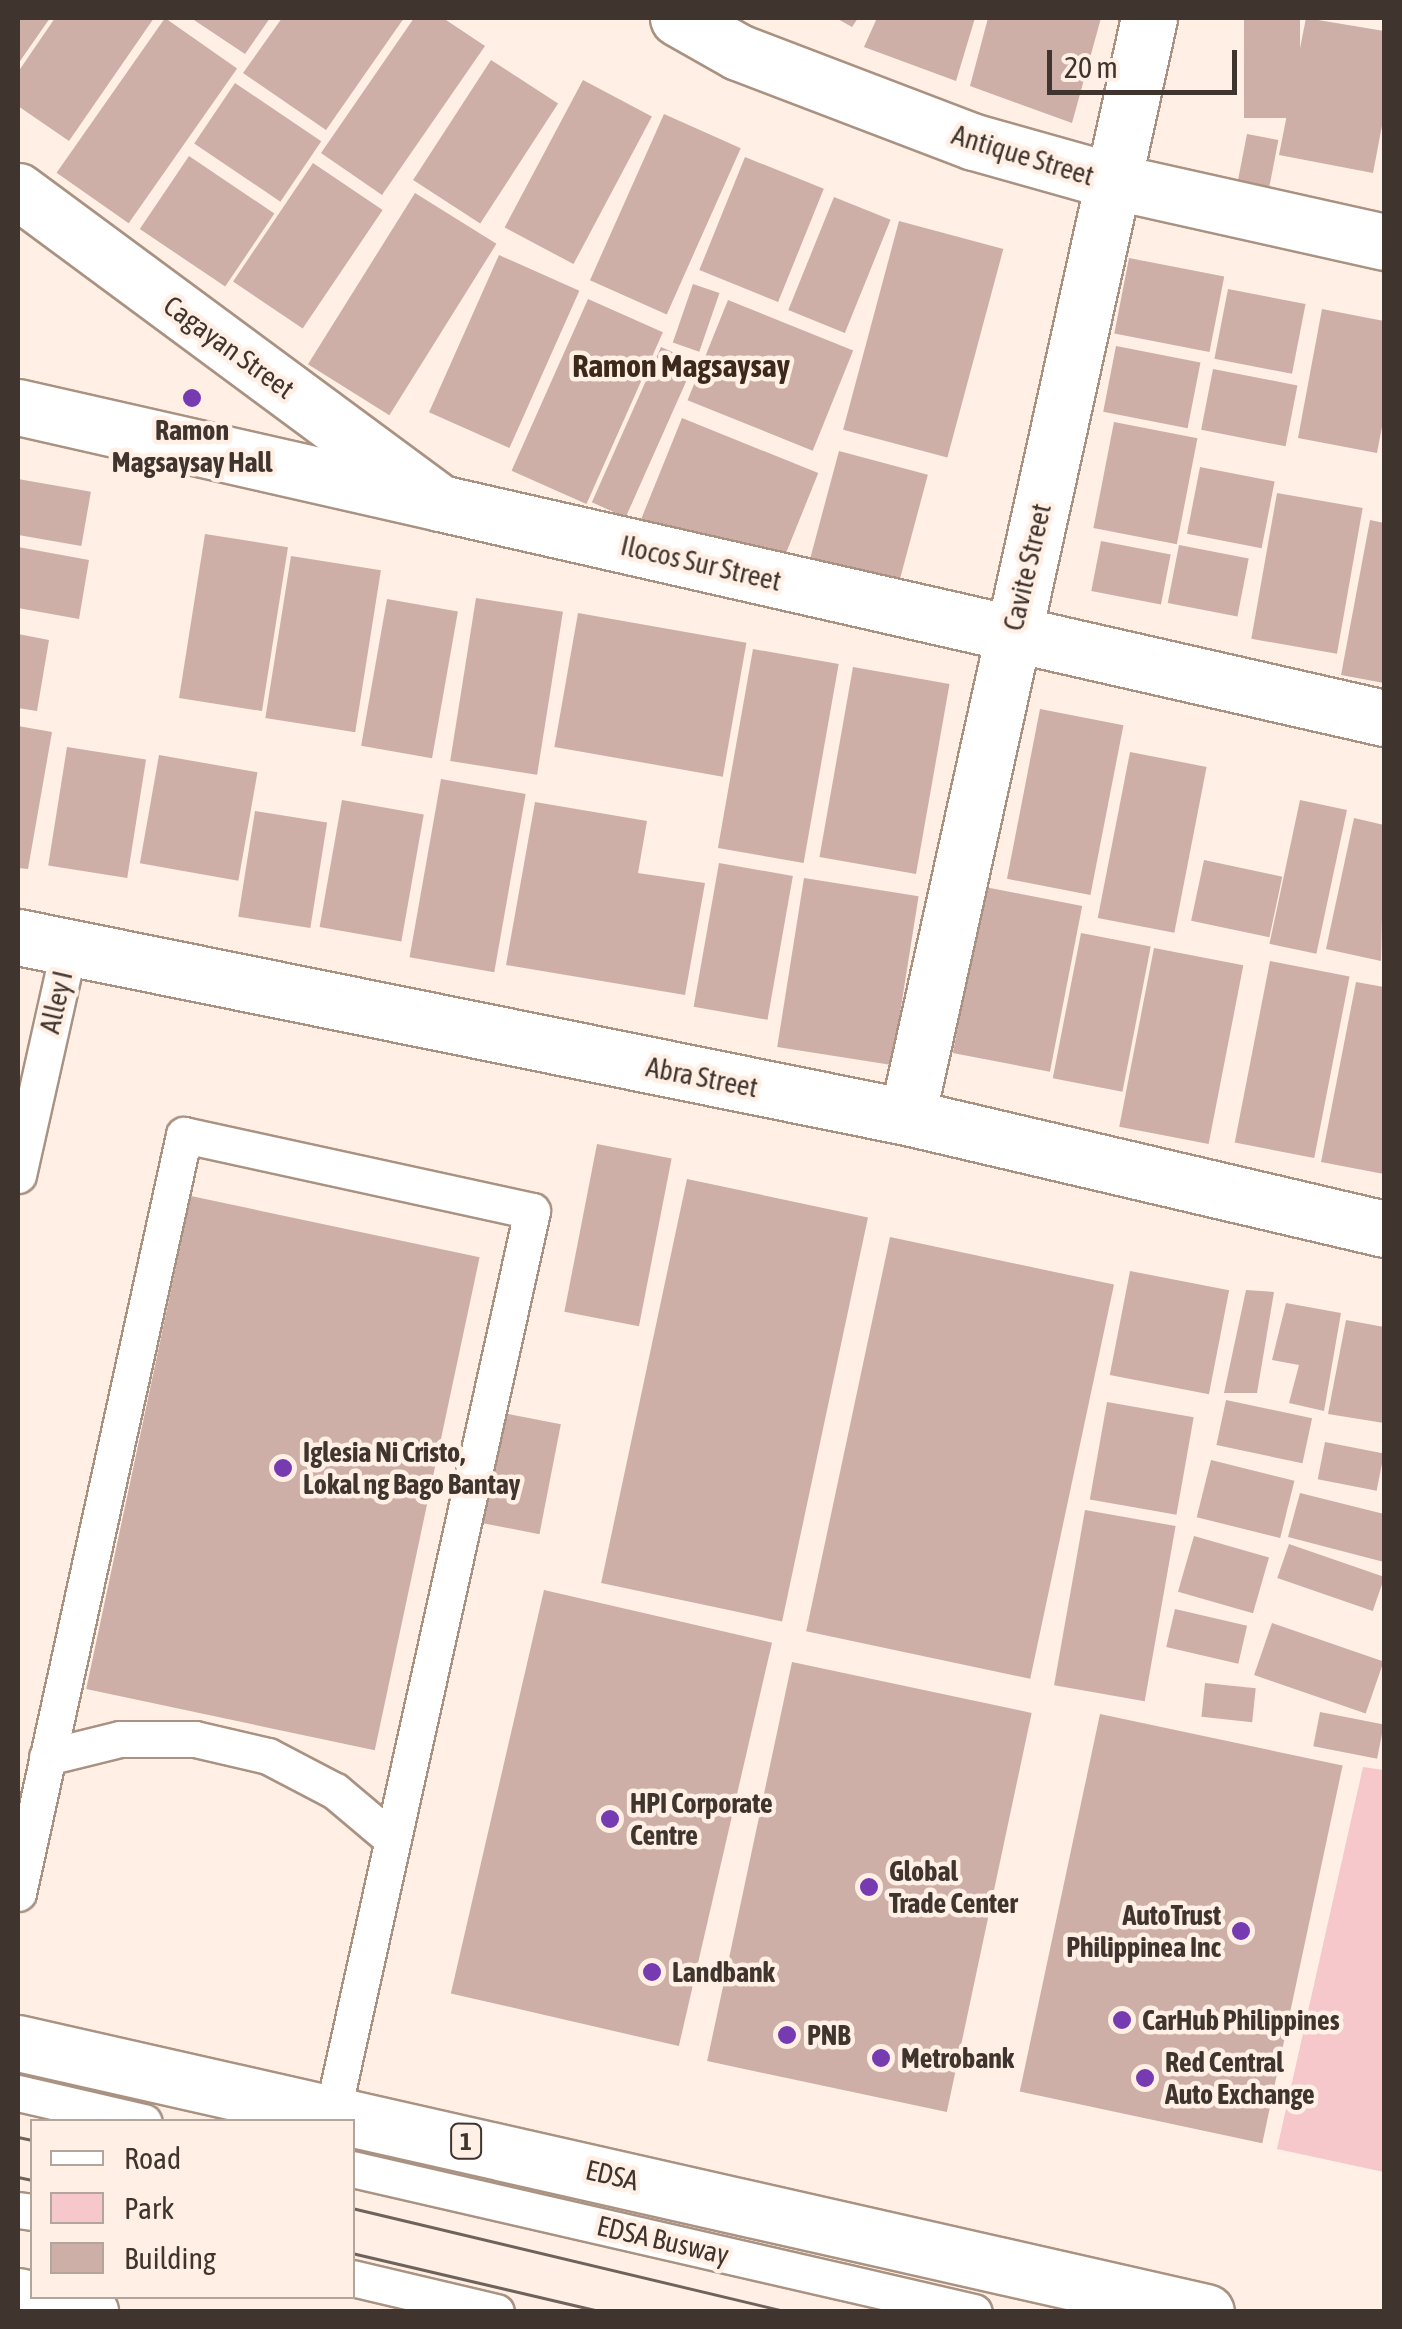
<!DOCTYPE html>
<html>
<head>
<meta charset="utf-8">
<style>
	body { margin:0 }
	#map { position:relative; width:1402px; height:2329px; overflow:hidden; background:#ffefe4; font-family:"Asap Condensed",sans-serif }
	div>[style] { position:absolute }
	.green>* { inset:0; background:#f6c8cc }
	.building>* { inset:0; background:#cdafa7; transform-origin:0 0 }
	.roads { filter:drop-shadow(2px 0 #aa9282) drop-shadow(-2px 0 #aa9282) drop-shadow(0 2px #aa9282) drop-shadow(0 -2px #aa9282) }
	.lane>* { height:35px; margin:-17.5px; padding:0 17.5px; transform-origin:17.5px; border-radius:17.5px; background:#fff }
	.street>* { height:55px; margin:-27.5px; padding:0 27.5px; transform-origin:27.5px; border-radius:27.5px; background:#fff }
	.secondary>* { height:55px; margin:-27.5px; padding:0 27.5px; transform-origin:27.5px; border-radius:27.5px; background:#fff }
	.highway>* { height:55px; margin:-27.5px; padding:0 27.5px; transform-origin:27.5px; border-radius:27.5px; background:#fff }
	.tram>* { height:2.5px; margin:-1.25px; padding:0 1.25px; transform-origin:1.25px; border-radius:1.25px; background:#6e635b }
	.dots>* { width:28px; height:28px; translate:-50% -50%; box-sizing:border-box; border:5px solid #ffefe4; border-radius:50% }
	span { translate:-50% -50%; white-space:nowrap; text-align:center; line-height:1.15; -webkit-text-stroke:9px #ffefe4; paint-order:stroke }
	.shield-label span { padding:2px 8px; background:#ffefe4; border:2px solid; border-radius:8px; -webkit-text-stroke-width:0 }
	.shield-label { font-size:25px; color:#3f352e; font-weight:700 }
	.street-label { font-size:28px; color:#3f352e }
	.poi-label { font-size:28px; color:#3f352e; font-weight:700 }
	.left { translate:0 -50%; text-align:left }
	.right { translate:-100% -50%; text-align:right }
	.quarter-label { font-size:32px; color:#3c291b; font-weight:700 }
	.frame { position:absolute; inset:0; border:20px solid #3f352e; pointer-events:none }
	.legend { position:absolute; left:30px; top:2119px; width:325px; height:180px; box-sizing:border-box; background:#ffefe4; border:2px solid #b2a59b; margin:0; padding:12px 18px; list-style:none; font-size:30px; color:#3f352e }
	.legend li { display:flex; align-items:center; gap:20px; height:50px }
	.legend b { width:50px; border:2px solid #b2a59b }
	.scale { position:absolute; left:1047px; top:50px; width:190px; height:45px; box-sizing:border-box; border:5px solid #3f352e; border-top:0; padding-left:12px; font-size:30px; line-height:35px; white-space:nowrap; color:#3f352e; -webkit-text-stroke:8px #ffefe4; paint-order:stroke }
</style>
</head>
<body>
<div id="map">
	<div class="green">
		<div style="clip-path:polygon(1363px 1767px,1384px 1770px,1384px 2172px,1277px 2149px)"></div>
	</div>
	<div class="building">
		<div style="clip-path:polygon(18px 18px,50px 18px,18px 64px)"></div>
		<div style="clip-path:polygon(55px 18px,154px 18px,69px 141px,18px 106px,18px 72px)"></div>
		<div style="left:165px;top:18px;width:88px;height:189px;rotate:35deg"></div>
		<div style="clip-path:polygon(191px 18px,270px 18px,245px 54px)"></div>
		<div style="clip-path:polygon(282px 18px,404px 18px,326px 130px,243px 73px)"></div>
		<div style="clip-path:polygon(414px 18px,443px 18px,485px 46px,382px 195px,321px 153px)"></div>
		<div style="clip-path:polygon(836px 18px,858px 18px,852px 27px)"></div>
		<div style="clip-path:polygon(877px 18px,975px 18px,956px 81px,864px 47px)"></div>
		<div style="clip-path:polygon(988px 18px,1101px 18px,1072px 123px,970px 86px)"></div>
		<div style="left:1244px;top:18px;width:56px;height:100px"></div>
		<div style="clip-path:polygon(1306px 18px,1384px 31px,1384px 115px,1373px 173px,1279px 155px)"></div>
		<div style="left:491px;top:60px;width:80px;height:143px;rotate:33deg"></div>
		<div style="left:583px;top:80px;width:78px;height:167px;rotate:28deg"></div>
		<div style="left:235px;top:83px;width:104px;height:73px;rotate:34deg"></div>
		<div style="left:664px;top:114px;width:84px;height:182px;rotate:24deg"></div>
		<div style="left:1247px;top:134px;width:32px;height:52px;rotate:11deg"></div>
		<div style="left:189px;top:156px;width:103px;height:88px;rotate:34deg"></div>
		<div style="left:745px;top:157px;width:85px;height:122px;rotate:22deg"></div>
		<div style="left:313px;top:163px;width:84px;height:143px;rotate:34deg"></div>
		<div style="left:415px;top:193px;width:96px;height:202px;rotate:32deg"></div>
		<div style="left:834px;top:197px;width:61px;height:122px;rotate:22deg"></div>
		<div style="left:899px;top:221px;width:108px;height:216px;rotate:15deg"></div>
		<div style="left:499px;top:255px;width:88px;height:172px;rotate:24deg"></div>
		<div style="left:1129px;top:258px;width:97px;height:77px;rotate:11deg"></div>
		<div style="left:693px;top:284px;width:28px;height:62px;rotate:19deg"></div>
		<div style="left:1228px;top:289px;width:79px;height:71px;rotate:11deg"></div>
		<div style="left:588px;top:299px;width:82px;height:188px;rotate:24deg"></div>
		<div style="left:728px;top:300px;width:135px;height:108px;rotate:22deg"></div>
		<div style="clip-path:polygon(1322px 309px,1384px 321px,1384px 416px,1377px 453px,1298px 438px)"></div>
		<div style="left:1116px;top:346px;width:86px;height:67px;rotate:11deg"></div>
		<div style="left:661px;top:347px;width:37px;height:170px;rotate:24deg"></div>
		<div style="left:1213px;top:369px;width:86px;height:62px;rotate:11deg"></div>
		<div style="left:682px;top:418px;width:147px;height:109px;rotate:22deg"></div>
		<div style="left:1114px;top:422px;width:85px;height:108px;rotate:11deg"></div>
		<div style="left:839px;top:451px;width:92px;height:112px;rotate:15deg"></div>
		<div style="left:1200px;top:467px;width:76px;height:68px;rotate:11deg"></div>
		<div style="left:18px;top:479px;width:74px;height:55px;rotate:10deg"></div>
		<div style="left:1277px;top:493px;width:87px;height:148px;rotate:10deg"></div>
		<div style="clip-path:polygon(1370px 520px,1384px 523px,1384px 683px,1341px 675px)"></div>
		<div style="left:205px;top:534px;width:84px;height:166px;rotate:9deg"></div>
		<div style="left:1101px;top:541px;width:71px;height:51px;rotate:11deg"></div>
		<div style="left:1179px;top:545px;width:71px;height:59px;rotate:11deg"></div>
		<div style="clip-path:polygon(18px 547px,89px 560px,79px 619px,18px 608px)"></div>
		<div style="left:291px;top:556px;width:91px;height:164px;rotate:9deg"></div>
		<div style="left:476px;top:598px;width:88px;height:165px;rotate:9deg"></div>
		<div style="left:387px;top:599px;width:72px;height:149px;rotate:10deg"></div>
		<div style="left:578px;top:613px;width:171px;height:136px;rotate:10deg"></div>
		<div style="clip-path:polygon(18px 634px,49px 640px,37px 711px,18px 708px)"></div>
		<div style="left:753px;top:649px;width:87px;height:202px;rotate:10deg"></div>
		<div style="left:853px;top:667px;width:98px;height:193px;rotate:10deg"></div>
		<div style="left:1040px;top:709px;width:85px;height:173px;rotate:11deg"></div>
		<div style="clip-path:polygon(18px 726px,52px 732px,28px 869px,18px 868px)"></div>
		<div style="left:67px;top:747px;width:80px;height:120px;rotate:9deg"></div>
		<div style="left:1130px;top:752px;width:78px;height:169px;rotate:11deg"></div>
		<div style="left:159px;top:755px;width:100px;height:110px;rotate:10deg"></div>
		<div style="left:441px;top:779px;width:86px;height:181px;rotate:10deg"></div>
		<div style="left:342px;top:800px;width:83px;height:129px;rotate:10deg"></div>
		<div style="left:1300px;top:800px;width:48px;height:147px;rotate:12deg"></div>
		<div style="clip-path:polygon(535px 802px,647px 821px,638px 873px,705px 883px,685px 995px,506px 965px)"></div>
		<div style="left:255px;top:811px;width:73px;height:107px;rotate:9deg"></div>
		<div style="clip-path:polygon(1354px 818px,1384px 825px,1381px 961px,1326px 949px)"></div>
		<div style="left:1204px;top:860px;width:80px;height:62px;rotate:12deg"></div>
		<div style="left:719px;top:863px;width:75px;height:146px;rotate:10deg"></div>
		<div style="left:804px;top:878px;width:116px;height:171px;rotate:9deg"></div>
		<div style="left:985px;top:887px;width:99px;height:169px;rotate:11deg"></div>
		<div style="left:1081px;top:933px;width:71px;height:148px;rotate:11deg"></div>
		<div style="left:1154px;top:948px;width:91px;height:182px;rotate:11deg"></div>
		<div style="left:1270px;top:961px;width:81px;height:185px;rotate:11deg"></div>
		<div style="clip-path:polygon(1356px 982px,1384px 987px,1384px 1174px,1321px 1162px)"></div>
		<div style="left:597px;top:1144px;width:76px;height:171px;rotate:11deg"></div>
		<div style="left:687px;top:1179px;width:185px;height:413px;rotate:12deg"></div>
		<div style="left:191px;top:1196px;width:295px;height:504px;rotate:12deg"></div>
		<div style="left:890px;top:1237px;width:229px;height:403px;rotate:12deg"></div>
		<div style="left:1130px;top:1271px;width:101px;height:106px;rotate:11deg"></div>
		<div style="clip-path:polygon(1246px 1290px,1274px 1292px,1257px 1393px,1224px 1393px)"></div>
		<div style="clip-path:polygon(1286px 1303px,1341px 1313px,1324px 1411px,1289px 1403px,1299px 1365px,1272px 1360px)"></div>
		<div style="clip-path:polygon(1346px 1320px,1384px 1327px,1384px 1423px,1328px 1414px)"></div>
		<div style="left:1226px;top:1400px;width:88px;height:46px;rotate:12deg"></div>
		<div style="left:1107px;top:1402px;width:88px;height:99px;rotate:10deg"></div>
		<div style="left:498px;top:1412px;width:64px;height:112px;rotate:11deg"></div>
		<div style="left:1325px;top:1442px;width:60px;height:38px;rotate:11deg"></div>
		<div style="left:1211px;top:1460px;width:86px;height:59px;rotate:14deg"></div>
		<div style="clip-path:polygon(1300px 1493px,1384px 1514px,1384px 1562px,1288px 1537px)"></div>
		<div style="left:1085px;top:1510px;width:92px;height:178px;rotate:10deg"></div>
		<div style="left:1194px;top:1536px;width:78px;height:58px;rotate:16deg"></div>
		<div style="left:1289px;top:1544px;width:101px;height:36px;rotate:19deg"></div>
		<div style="left:544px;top:1590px;width:234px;height:414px;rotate:13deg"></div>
		<div style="left:1175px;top:1609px;width:74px;height:39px;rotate:13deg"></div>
		<div style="left:1272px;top:1623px;width:118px;height:55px;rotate:19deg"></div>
		<div style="left:792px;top:1662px;width:245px;height:408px;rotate:12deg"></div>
		<div style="left:1205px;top:1683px;width:51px;height:34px;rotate:6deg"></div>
		<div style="left:1320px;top:1712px;width:65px;height:35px;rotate:11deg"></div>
		<div style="left:1100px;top:1714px;width:248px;height:386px;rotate:12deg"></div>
	</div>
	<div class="roads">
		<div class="lane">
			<div style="left:18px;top:1175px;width:235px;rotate:-77.4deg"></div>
			<div style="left:47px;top:1757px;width:75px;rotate:-13.9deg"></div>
			<div style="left:120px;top:1739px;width:75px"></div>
			<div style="left:195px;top:1739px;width:75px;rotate:13.1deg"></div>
			<div style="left:268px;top:1756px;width:76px;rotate:27.6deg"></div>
			<div style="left:335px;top:1791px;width:75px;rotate:40.1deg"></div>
			<div style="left:18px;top:1893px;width:776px;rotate:-77.65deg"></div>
			<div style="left:184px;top:1135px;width:356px;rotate:12.3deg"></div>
			<div style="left:532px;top:1211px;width:921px;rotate:102.48deg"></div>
			<div style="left:18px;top:2093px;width:129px;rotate:13deg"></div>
			<div style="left:352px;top:2169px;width:638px;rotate:12.95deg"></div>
			<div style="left:18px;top:2210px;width:14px;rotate:8deg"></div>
			<div style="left:352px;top:2278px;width:148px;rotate:13.3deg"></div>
		</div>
		<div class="street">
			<div style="left:678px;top:18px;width:69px;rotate:29.5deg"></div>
			<div style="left:738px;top:52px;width:253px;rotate:20.9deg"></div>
			<div style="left:974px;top:142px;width:148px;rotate:15.7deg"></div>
			<div style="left:1116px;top:182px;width:275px;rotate:12.6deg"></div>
			<div style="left:18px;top:407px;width:433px;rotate:12.8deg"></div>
			<div style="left:18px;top:937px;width:907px;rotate:11.45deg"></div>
			<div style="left:907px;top:1117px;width:490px;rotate:13.2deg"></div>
			<div style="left:907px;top:1117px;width:1125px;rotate:-77.58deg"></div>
		</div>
		<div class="secondary">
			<div style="left:18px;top:191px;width:525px;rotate:36.48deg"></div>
			<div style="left:440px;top:503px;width:968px;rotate:12.83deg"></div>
		</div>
		<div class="highway">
			<div style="left:18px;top:2043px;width:1218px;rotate:12.76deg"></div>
			<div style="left:18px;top:2296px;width:74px;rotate:12.5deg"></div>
		</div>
	</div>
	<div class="tram">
		<div style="left:18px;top:2137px;width:14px;rotate:12deg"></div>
		<div style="left:18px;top:2177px;width:14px;rotate:12deg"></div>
		<div style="left:352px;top:2208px;width:449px;rotate:13.4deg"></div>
		<div style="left:352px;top:2253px;width:259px;rotate:13.2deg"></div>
	</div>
	<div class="dots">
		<div style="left:192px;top:398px;background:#773bb1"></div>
		<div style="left:283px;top:1468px;background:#773bb1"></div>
		<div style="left:610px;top:1819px;background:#773bb1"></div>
		<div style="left:869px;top:1887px;background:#773bb1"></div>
		<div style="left:1241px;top:1931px;background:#773bb1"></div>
		<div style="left:652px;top:1972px;background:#773bb1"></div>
		<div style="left:1122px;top:2020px;background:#773bb1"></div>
		<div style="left:787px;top:2035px;background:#773bb1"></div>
		<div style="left:881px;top:2058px;background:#773bb1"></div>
		<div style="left:1145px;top:2078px;background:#773bb1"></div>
	</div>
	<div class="shield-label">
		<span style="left:466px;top:2141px">1</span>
	</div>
	<div class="street-label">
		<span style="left:1023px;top:155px;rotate:17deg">Antique Street</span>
		<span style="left:229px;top:347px;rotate:36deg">Cagayan Street</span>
		<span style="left:701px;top:563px;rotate:13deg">Ilocos Sur Street</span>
		<span style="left:1027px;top:567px;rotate:-77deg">Cavite Street</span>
		<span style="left:56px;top:1002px;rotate:-77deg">Alley I</span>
		<span style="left:702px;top:1077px;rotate:11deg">Abra Street</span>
		<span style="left:612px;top:2175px;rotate:13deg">EDSA</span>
		<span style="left:663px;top:2240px;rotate:13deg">EDSA Busway</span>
	</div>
	<div class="poi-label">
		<span style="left:192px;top:446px">Ramon<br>Magsaysay Hall</span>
		<span class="left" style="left:303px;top:1468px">Iglesia Ni Cristo,<br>Lokal ng Bago Bantay</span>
		<span class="left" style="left:630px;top:1819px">HPI Corporate<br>Centre</span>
		<span class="left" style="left:889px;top:1887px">Global<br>Trade Center</span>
		<span class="right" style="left:1221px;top:1931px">AutoTrust<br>Philippinea Inc</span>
		<span class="left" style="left:672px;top:1972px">Landbank</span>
		<span class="left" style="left:1142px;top:2020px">CarHub Philippines</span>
		<span class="left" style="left:807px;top:2035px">PNB</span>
		<span class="left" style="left:901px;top:2058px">Metrobank</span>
		<span class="left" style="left:1165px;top:2078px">Red Central<br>Auto Exchange</span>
	</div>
	<div class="quarter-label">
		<span style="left:681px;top:366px">Ramon Magsaysay</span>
	</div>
	<div class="frame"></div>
	<ul class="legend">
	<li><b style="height:12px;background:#fff"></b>Road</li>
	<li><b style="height:28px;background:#f6c8cc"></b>Park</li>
	<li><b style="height:28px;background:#cdafa7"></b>Building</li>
	</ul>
	<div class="scale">20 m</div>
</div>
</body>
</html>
